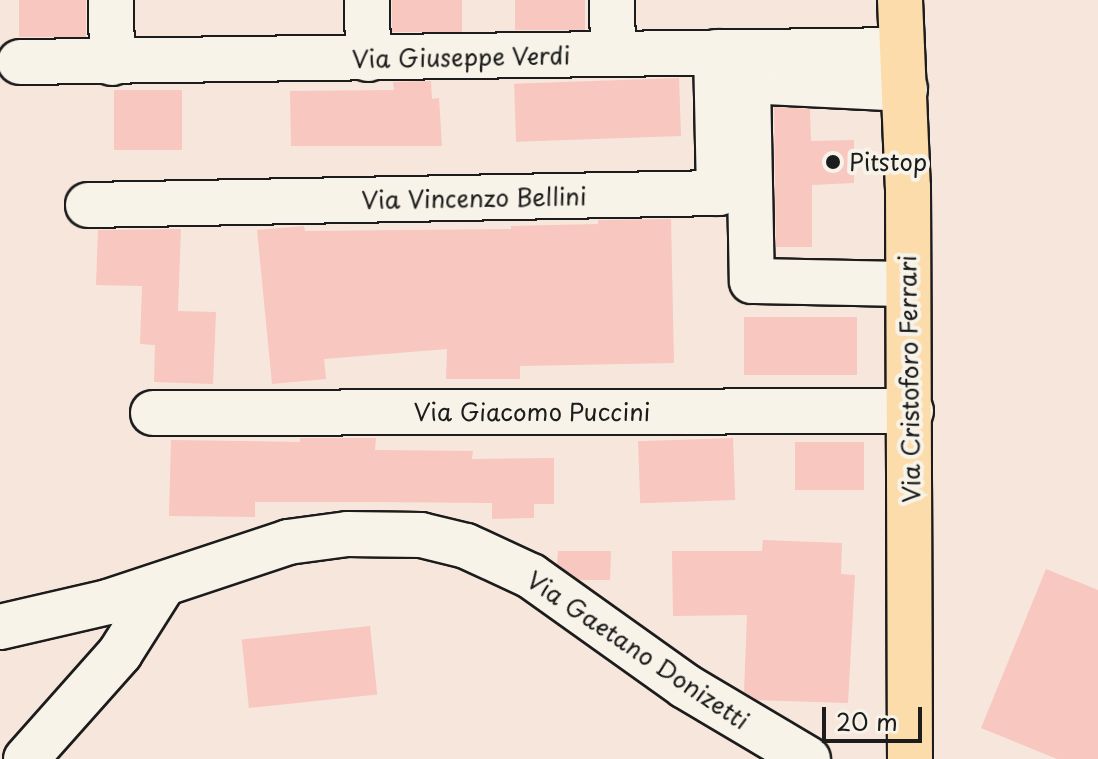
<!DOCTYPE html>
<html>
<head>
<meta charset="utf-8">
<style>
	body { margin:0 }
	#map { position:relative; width:1098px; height:759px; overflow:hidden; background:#f7e6dc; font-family:"Playpen Sans",sans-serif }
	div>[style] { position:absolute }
	.building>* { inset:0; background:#f7c7c0; transform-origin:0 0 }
	.roads { filter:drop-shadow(2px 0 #1c1c1c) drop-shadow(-2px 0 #1c1c1c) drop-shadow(0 2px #1c1c1c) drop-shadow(0 -2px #1c1c1c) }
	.minor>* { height:44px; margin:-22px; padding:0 22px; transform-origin:22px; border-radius:22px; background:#f7f3e8 }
	.major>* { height:44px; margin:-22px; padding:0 22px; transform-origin:22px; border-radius:22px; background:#fddcac }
	.dots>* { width:22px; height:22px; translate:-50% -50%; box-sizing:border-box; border:4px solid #f7f3e8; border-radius:50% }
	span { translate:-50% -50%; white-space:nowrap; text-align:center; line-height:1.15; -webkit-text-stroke:8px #f7f3e8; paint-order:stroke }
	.street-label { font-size:24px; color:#1c1c1c }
	.poi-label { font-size:24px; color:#1c1c1c }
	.left { translate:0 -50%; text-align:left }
	.scale { position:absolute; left:822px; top:707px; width:100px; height:36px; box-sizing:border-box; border:4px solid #1c1c1c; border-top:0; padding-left:10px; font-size:24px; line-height:28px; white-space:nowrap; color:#1c1c1c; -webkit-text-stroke:6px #f7f3e8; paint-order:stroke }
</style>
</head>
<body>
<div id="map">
	<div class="building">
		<div style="left:19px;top:0;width:67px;height:37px"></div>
		<div style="left:392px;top:0;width:70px;height:32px"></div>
		<div style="left:515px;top:0;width:70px;height:30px"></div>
		<div style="left:679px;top:78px;width:58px;height:165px;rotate:88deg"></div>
		<div style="clip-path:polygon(431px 81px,432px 99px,439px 98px,442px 146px,291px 146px,290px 91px,394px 90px,393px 82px)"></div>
		<div style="left:114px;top:90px;width:68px;height:60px"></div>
		<div style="clip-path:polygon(774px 107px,810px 109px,811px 141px,854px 140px,854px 183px,812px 185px,812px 247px,776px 247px)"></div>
		<div style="clip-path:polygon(671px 219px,674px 363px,520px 366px,520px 379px,446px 379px,447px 349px,324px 359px,326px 379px,272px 384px,257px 230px,304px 226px,305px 231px,511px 229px,511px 226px,598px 224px,598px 220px)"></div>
		<div style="clip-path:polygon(181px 229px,178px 311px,216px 312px,213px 384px,154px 382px,155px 345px,140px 344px,142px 286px,96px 285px,98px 230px)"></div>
		<div style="left:744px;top:317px;width:113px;height:58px"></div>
		<div style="clip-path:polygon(300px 438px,376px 438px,375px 450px,473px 451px,472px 459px,554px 458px,554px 504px,534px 504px,534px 518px,492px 519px,492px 503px,375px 502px,255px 502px,255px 517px,169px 516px,171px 440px,300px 442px)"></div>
		<div style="left:733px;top:438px;width:62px;height:95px;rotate:88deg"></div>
		<div style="left:795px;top:442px;width:69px;height:48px"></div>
		<div style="clip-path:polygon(763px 540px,842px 543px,841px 574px,855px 575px,848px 703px,758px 700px,744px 692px,747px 615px,673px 616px,672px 551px,762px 551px)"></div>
		<div style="clip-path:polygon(558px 551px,611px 551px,610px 580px,579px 580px,557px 564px)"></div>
		<div style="clip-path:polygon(1046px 569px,1098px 590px,1098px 759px,1057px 759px,981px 728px)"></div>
		<div style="left:370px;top:626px;width:69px;height:129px;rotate:84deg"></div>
	</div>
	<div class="roads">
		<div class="minor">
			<div style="left:111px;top:0;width:63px;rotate:89.1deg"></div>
			<div style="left:367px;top:0;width:59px;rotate:89deg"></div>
			<div style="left:612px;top:0;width:53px;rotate:88.9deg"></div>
			<div style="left:20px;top:62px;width:882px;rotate:-0.78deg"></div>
			<div style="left:905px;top:89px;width:157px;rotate:-177.1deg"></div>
			<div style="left:748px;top:81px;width:200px;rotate:88.9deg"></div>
			<div style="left:752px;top:281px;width:155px;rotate:1.1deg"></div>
			<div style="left:88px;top:205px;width:631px;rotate:-1.09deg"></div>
			<div style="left:719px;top:193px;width:141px;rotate:-91.2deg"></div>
			<div style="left:153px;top:413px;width:758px;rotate:-0.15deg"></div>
			<div style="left:0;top:627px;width:111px;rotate:-13deg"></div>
			<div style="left:108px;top:602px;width:190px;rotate:-18.4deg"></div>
			<div style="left:288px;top:542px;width:60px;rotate:-7.7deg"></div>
			<div style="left:347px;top:534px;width:74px;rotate:0.8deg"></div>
			<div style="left:421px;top:535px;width:46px;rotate:13.7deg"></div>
			<div style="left:466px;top:546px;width:72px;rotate:24.8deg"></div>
			<div style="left:531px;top:576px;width:189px;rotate:35.5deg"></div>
			<div style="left:685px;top:686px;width:143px;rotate:30.7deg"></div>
			<div style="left:26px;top:759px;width:142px;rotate:-48.4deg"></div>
			<div style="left:120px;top:653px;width:80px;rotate:-57.7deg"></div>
		</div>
		<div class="major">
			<div style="left:900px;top:0;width:187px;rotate:87.6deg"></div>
			<div style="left:908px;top:187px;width:572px;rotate:89.8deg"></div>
		</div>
	</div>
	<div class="dots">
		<div style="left:833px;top:162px;background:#1c1c1c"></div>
	</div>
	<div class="street-label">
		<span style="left:461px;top:57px;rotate:-1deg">Via Giuseppe Verdi</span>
		<span style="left:474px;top:198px;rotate:-1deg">Via Vincenzo Bellini</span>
		<span style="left:909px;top:379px;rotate:-91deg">Via Cristoforo Ferrari</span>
		<span style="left:532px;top:412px">Via Giacomo Puccini</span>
		<span style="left:638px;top:650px;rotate:34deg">Via Gaetano Donizetti</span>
	</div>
	<div class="poi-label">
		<span class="left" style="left:849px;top:162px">Pitstop</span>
	</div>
	<div class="scale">20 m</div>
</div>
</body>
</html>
